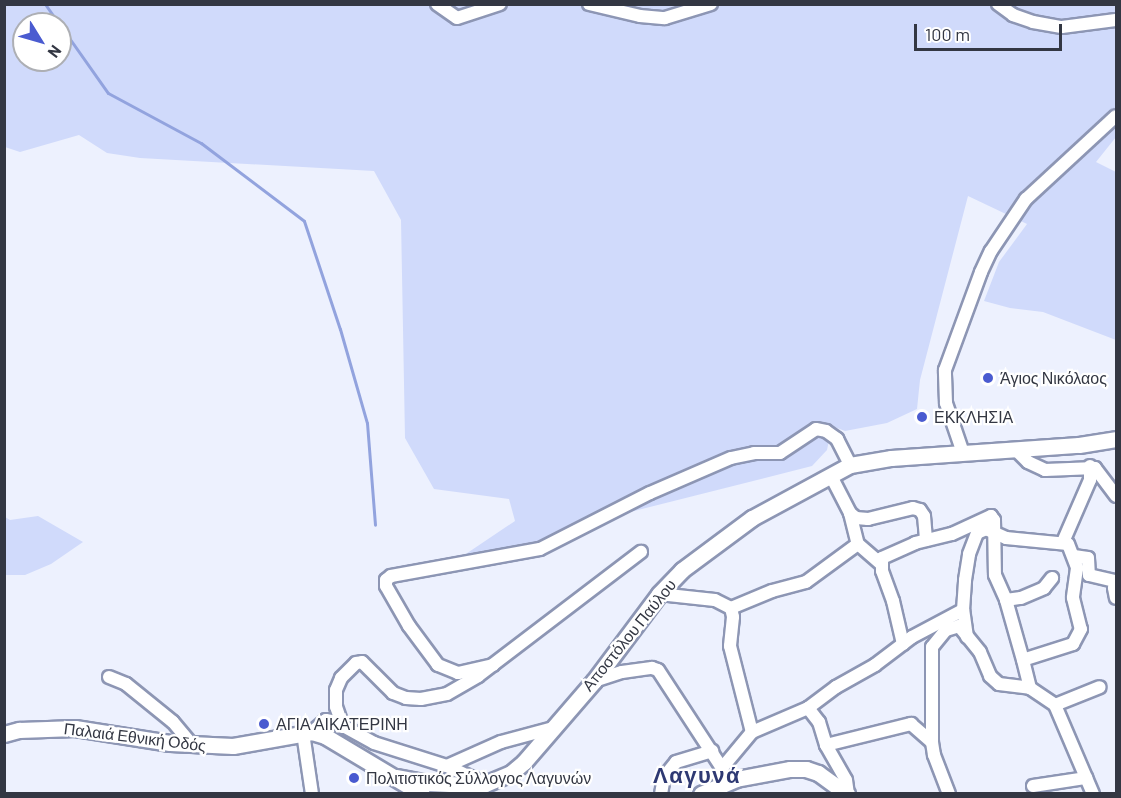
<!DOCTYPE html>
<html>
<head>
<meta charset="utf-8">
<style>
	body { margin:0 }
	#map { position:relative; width:1121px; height:798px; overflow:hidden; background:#edf1fe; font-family:Barlow,sans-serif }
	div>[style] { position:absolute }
	.green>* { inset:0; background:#d0dafb }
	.stream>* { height:3px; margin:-1.5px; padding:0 1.5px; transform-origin:1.5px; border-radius:1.5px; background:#92a3de }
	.roads { filter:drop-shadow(2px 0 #8d96b4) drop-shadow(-2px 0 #8d96b4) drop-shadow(0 2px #8d96b4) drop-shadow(0 -2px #8d96b4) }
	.minor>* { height:12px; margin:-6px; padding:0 6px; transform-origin:6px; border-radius:6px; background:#fff }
	.tertiary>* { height:15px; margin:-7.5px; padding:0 7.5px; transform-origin:7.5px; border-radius:7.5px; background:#fff }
	.dots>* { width:16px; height:16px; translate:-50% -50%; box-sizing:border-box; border:3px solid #fff; border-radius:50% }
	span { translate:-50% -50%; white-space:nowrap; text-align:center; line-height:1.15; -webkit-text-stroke:4.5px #fff; paint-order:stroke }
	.poi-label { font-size:16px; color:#333743 }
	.left { translate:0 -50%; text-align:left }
	.street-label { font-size:16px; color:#333743 }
	.district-label { font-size:22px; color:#2e3973; font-weight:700; letter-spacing:1.5px }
	.frame { position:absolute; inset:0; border:6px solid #333743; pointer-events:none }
	.north { position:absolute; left:12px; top:12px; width:60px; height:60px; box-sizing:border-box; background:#fff; border:2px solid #adafb4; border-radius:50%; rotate:127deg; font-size:16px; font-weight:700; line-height:24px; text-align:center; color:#333743 }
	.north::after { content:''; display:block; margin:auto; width:21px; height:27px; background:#4a5bd0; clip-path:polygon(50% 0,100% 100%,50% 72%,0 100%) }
	.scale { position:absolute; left:914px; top:24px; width:148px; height:27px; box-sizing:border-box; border:3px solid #333743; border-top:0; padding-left:8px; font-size:18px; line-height:21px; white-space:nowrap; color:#333743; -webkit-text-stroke:4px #fff; paint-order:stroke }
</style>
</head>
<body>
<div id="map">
	<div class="green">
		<div style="clip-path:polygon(evenodd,5px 5px,1116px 5px,1116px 137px,1096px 162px,1116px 172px,1116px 340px,1043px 312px,1010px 308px,984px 301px,999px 262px,1027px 224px,968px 196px,920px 380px,917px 409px,887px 423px,845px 431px,832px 426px,827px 450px,812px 466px,630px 512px,621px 502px,536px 545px,448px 566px,515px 521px,509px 499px,434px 489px,405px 438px,401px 220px,374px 171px,140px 158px,107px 153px,79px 135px,20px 152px,5px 147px,5px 5px,24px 24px,60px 24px,60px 60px,24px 60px,24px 24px)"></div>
		<div style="clip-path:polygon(38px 516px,83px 542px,51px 564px,25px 575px,5px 575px,5px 517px,10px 520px)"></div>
	</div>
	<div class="stream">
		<div style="left:45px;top:4px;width:24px;rotate:55deg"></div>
		<div style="left:60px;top:25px;width:83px;rotate:54.8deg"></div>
		<div style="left:108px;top:93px;width:106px;rotate:28.3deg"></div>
		<div style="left:201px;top:143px;width:129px;rotate:37.1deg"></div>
		<div style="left:304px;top:221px;width:114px;rotate:71.6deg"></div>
		<div style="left:340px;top:329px;width:98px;rotate:74deg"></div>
		<div style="left:367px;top:423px;width:102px;rotate:85.5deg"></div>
	</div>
	<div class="roads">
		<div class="minor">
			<div style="left:437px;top:4px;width:24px;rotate:35deg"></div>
			<div style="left:457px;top:18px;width:45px;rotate:-18deg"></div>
			<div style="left:589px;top:4px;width:52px;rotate:13.2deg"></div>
			<div style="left:640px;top:16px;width:25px;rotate:5deg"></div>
			<div style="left:665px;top:18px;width:48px;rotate:-16.9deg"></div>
			<div style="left:998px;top:4px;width:19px;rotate:36deg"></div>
			<div style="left:1013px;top:15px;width:21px;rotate:19deg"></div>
			<div style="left:1033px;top:22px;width:29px;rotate:10deg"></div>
			<div style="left:1062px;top:27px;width:54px;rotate:-7.4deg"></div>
			<div style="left:1016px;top:450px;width:17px;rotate:45deg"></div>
			<div style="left:1028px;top:462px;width:19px;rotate:25deg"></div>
			<div style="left:1045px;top:470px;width:50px;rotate:-2.3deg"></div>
			<div style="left:1095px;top:468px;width:35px;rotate:53deg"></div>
			<div style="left:963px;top:453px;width:53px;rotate:-108.8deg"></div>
			<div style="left:946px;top:403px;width:33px;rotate:-92deg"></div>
			<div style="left:945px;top:370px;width:104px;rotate:-69.8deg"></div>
			<div style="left:981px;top:272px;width:23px;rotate:-65deg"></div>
			<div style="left:991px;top:251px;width:63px;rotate:-56.1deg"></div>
			<div style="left:1026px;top:199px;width:122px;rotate:-42.7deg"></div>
			<div style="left:831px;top:476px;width:42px;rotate:62.8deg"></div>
			<div style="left:850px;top:513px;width:8px;rotate:40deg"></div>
			<div style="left:856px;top:518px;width:12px;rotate:5deg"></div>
			<div style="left:868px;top:519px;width:46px;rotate:-13.7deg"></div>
			<div style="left:913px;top:508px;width:7px;rotate:16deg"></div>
			<div style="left:920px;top:510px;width:7px;rotate:56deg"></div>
			<div style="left:924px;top:516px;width:24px;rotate:85deg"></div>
			<div style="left:850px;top:513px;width:32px;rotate:76deg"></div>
			<div style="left:858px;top:544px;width:29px;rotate:41deg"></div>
			<div style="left:1063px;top:542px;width:68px;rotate:-66.5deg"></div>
			<div style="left:1090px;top:480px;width:14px;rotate:-90deg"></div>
			<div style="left:1074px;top:556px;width:14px;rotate:8deg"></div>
			<div style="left:1088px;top:558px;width:17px;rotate:87deg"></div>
			<div style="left:1089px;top:575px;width:28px;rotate:13deg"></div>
			<div style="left:1116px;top:583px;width:5px;rotate:112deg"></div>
			<div style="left:1114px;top:588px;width:10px;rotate:79deg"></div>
			<div style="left:659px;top:594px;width:56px;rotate:6.1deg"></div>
			<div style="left:715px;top:600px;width:18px;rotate:27deg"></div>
			<div style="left:731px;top:608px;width:44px;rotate:-22.5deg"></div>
			<div style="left:772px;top:591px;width:35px;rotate:-15deg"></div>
			<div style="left:806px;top:582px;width:64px;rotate:-36.2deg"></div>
			<div style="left:1006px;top:600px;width:15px;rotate:-8deg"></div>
			<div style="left:1021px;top:598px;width:25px;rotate:-23deg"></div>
			<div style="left:1044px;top:588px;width:13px;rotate:-51deg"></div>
			<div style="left:731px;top:608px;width:9px;rotate:77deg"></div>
			<div style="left:733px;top:617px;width:29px;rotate:96deg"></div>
			<div style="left:730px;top:646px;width:89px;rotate:75.7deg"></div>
			<div style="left:752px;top:732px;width:61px;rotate:-23.2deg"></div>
			<div style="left:808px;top:708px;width:18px;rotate:52deg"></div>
			<div style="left:819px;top:722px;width:24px;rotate:73deg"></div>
			<div style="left:826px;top:745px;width:40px;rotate:60.3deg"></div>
			<div style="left:846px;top:780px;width:14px;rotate:82deg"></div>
			<div style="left:967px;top:637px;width:27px;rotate:-98deg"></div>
			<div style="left:963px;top:610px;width:30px;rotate:-86deg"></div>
			<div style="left:965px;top:580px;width:26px;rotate:-81deg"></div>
			<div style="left:969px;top:554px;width:22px;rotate:-69deg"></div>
			<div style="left:977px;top:533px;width:10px;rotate:-24deg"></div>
			<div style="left:986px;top:529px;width:22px;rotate:24deg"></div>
			<div style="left:1006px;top:538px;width:62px;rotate:5.5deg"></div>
			<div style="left:1068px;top:544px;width:26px;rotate:69deg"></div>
			<div style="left:1077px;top:568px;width:30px;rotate:98deg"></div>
			<div style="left:1073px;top:598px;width:32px;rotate:76deg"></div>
			<div style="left:1081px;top:629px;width:17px;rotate:118deg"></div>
			<div style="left:1073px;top:644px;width:52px;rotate:162.3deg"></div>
			<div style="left:1023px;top:660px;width:29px;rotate:76deg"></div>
			<div style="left:903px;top:644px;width:44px;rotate:-103.1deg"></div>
			<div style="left:893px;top:601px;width:32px;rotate:-110deg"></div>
			<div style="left:882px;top:571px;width:13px;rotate:-90deg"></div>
			<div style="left:882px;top:558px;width:36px;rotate:-24deg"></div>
			<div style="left:915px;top:543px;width:38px;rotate:-14deg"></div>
			<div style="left:952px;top:534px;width:43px;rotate:-24.8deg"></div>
			<div style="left:991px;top:516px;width:5px;rotate:53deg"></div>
			<div style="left:994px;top:520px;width:55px;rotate:89deg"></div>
			<div style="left:995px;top:575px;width:27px;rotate:66deg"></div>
			<div style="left:1006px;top:600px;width:62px;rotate:74.2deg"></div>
			<div style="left:493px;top:665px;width:36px;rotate:167deg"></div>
			<div style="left:458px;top:673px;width:22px;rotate:-158deg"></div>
			<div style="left:438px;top:665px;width:49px;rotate:-126.6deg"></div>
			<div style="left:409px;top:626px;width:46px;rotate:-119.9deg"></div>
			<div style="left:386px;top:586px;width:6px;rotate:-90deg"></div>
			<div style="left:386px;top:580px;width:6px;rotate:-39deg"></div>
			<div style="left:391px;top:576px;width:151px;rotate:-10.3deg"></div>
			<div style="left:540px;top:549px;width:123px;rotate:-27deg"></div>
			<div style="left:650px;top:493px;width:88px;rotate:-23.4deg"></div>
			<div style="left:731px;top:458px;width:24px;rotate:-12deg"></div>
			<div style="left:754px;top:453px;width:26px"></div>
			<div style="left:780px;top:453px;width:43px;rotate:-33.7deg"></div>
			<div style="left:816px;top:429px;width:10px;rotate:11deg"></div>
			<div style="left:826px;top:431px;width:14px;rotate:36deg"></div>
			<div style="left:837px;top:439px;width:29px;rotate:63deg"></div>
			<div style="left:109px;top:677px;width:18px;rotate:22deg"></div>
			<div style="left:126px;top:684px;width:60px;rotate:39deg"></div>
			<div style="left:173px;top:722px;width:31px;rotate:50deg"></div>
			<div style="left:594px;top:681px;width:29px;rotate:-18deg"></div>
			<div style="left:622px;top:672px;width:30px;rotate:-8deg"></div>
			<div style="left:652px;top:668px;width:6px;rotate:18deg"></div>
			<div style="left:658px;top:670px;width:117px;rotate:56.9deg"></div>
			<div style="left:1055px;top:705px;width:48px;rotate:-21.8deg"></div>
			<div style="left:808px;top:708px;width:35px;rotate:-37deg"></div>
			<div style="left:836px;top:687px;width:45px;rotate:-29.4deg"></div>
			<div style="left:875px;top:665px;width:46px;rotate:-37.1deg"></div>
			<div style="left:912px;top:637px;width:58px;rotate:-27.9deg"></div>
			<div style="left:343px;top:727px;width:21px;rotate:-109deg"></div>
			<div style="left:336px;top:707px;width:17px;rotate:-90deg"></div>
			<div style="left:336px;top:690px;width:13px;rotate:-67deg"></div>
			<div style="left:341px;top:678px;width:21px;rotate:-45deg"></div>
			<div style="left:356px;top:663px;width:6px;rotate:-9deg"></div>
			<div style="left:362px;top:662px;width:44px;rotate:45deg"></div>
			<div style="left:393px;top:693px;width:14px;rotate:21deg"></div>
			<div style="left:406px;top:698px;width:15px;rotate:4deg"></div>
			<div style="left:421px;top:699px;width:26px;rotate:-11deg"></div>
			<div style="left:447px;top:694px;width:36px;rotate:-30deg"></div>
			<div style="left:478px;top:676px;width:205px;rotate:-37.3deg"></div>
			<div style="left:312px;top:732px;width:18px;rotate:-41deg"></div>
			<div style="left:326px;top:720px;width:10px;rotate:11deg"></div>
			<div style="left:336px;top:722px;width:43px;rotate:28.9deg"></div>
			<div style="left:374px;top:743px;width:77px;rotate:17.5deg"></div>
			<div style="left:447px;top:766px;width:42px;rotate:25.3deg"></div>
			<div style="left:303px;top:733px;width:62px;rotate:81.6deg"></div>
			<div style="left:826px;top:745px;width:88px;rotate:-13.9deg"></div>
			<div style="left:911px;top:724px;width:28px;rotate:41deg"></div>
			<div style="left:447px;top:766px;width:59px;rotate:-24deg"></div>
			<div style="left:501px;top:742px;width:54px;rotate:-15.1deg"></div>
			<div style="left:723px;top:774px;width:6px;rotate:-99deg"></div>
			<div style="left:722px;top:768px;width:47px;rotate:-50.2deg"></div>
			<div style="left:1033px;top:786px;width:54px;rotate:-8.6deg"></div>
			<div style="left:661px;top:794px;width:17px;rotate:-80deg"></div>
			<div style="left:664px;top:777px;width:19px;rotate:-51deg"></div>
			<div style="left:676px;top:762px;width:38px;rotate:-17deg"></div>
			<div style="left:949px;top:794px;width:42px;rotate:-111deg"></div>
			<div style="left:934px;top:755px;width:13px;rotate:-99deg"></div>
			<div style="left:932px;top:742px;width:95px;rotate:-90deg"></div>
			<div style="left:932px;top:647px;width:22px;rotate:-51deg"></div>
			<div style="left:946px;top:630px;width:14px;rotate:-17deg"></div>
			<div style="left:959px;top:626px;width:33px;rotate:51deg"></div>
			<div style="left:980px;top:652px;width:26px;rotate:67deg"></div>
			<div style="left:990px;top:676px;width:12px;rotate:42deg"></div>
			<div style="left:999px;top:684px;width:31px;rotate:7deg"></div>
			<div style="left:1030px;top:688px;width:30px;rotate:34deg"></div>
			<div style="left:1055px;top:705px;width:97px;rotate:66.9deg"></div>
		</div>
		<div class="tertiary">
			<div style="left:4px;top:734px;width:16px;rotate:-15deg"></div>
			<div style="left:19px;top:730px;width:56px;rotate:-2deg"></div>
			<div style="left:75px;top:728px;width:96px;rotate:9deg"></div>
			<div style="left:170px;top:743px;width:63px;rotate:2.7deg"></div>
			<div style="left:233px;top:746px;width:80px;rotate:-10deg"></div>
			<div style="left:312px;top:732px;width:14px;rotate:17deg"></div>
			<div style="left:325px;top:736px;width:113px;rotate:30.9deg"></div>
			<div style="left:397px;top:777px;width:31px;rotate:11deg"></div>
			<div style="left:427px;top:783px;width:44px;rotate:2.6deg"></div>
			<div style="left:471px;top:785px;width:14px;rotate:-4deg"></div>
			<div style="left:485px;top:784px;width:28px;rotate:-23deg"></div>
			<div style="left:511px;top:773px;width:17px;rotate:-40deg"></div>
			<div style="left:524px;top:762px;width:107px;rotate:-49.2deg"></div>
			<div style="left:594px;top:681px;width:109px;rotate:-53.2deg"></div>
			<div style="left:659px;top:594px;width:33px;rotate:-46deg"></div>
			<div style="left:682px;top:570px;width:87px;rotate:-36.6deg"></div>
			<div style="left:752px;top:518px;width:111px;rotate:-28.4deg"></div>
			<div style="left:850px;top:465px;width:42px;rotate:-9.7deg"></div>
			<div style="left:891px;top:458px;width:188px;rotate:-4deg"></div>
			<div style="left:1079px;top:445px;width:37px;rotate:-9deg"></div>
			<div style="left:701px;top:794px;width:38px;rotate:-23deg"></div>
			<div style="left:736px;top:779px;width:55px;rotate:-10.5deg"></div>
			<div style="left:790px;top:769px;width:16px"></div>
			<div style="left:806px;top:769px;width:13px;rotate:18deg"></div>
			<div style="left:818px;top:773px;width:36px;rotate:36deg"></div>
		</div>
	</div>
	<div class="dots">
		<div style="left:988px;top:378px;background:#4a5bd0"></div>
		<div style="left:922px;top:417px;background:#4a5bd0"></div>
		<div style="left:264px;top:724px;background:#4a5bd0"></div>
		<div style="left:354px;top:778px;background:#4a5bd0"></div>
	</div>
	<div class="poi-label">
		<span class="left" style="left:1000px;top:378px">Άγιος Νικόλαος</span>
		<span class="left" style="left:934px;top:417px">ΕΚΚΛΗΣΙΑ</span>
		<span class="left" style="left:276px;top:724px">ΑΓΙΑ ΑΙΚΑΤΕΡΙΝΗ</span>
		<span class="left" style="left:366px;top:778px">Πολιτιστικός Σύλλογος Λαγυνών</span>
	</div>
	<div class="street-label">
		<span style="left:629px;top:635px;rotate:-51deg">Αποστόλου Παύλου</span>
		<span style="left:135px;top:737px;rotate:7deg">Παλαιά Εθνική Οδός</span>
	</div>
	<div class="district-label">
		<span style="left:697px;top:775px">Λαγυνά</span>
	</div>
	<div class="frame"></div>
	<div class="north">N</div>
	<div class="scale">100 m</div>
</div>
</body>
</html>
